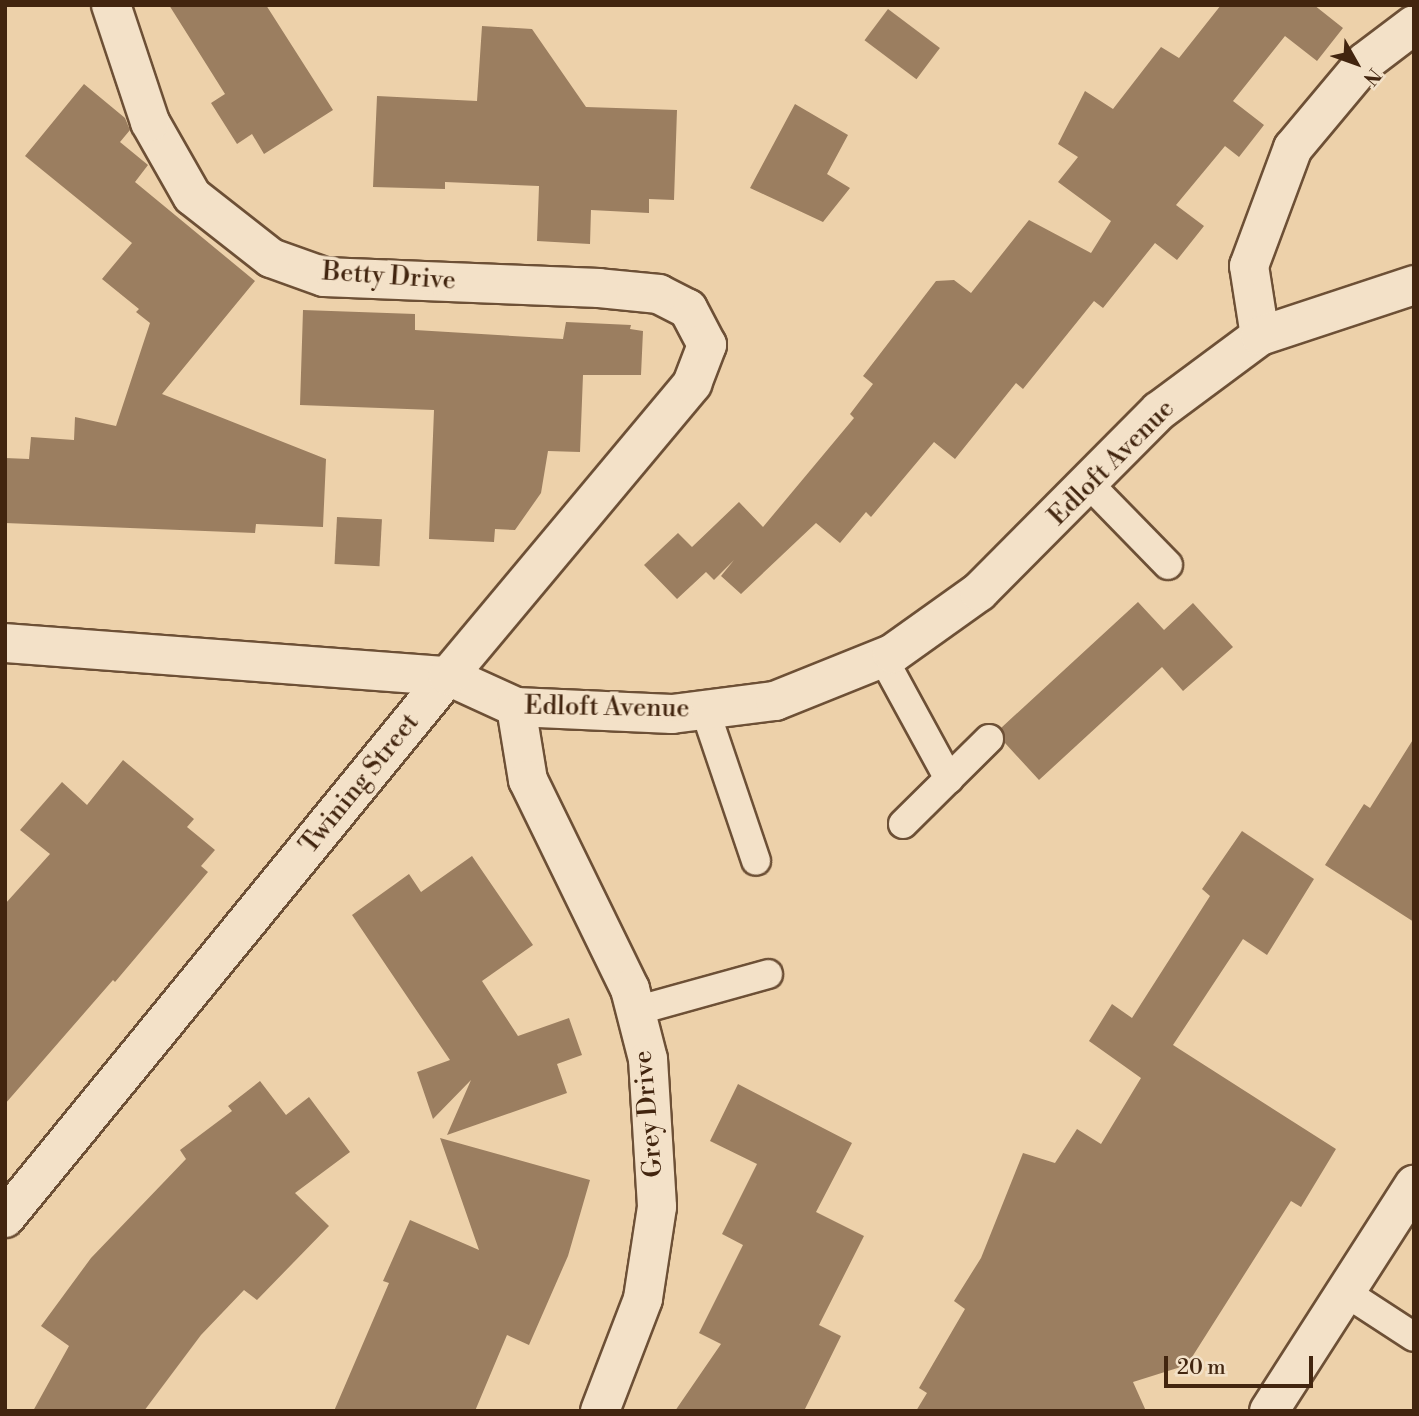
<!DOCTYPE html>
<html>
<head>
<meta charset="utf-8">
<style>
	body { margin:0 }
	#map { position:relative; width:1419px; height:1416px; overflow:hidden; background:#edd1aa; font-family:"Libre Bodoni",serif }
	div>[style] { position:absolute }
	.building>* { inset:0; background:#9b7e60; transform-origin:0 0 }
	.roads { filter:drop-shadow(2px 0 #6d5036) drop-shadow(-2px 0 #6d5036) drop-shadow(0 2px #6d5036) drop-shadow(0 -2px #6d5036) }
	.service>* { height:28px; margin:-14px; padding:0 14px; transform-origin:14px; border-radius:14px; background:#f3e1c8 }
	.minor>* { height:38px; margin:-19px; padding:0 19px; transform-origin:19px; border-radius:19px; background:#f3e1c8 }
	.tertiary>* { height:38px; margin:-19px; padding:0 19px; transform-origin:19px; border-radius:19px; background:#f3e1c8 }
	span { translate:-50% -50%; white-space:nowrap; text-align:center; line-height:1.15; -webkit-text-stroke:7px #f3e1c8; paint-order:stroke }
	.street-label { font-size:26px; color:#42250f }
	.frame { position:absolute; inset:0; border:7px solid #42250f; pointer-events:none }
	.north { position:absolute; left:1321px; top:28px; width:70px; height:70px; -webkit-text-stroke:5px #f3e1c8; paint-order:stroke; rotate:130deg; font-size:19px; font-weight:700; line-height:28px; text-align:center; color:#42250f }
	.north::after { content:''; display:block; margin:auto; width:24px; height:32px; background:#42250f; clip-path:polygon(50% 0,100% 100%,50% 72%,0 100%) }
	.scale { position:absolute; left:1164px; top:1356px; width:149px; height:32px; box-sizing:border-box; border:4px solid #42250f; border-top:0; padding-left:9px; font-size:21px; line-height:24px; white-space:nowrap; color:#42250f; -webkit-text-stroke:5px #f3e1c8; paint-order:stroke }
</style>
</head>
<body>
<div id="map">
	<div class="building">
		<div style="clip-path:polygon(169px 5px,266px 5px,333px 110px,264px 154px,252px 134px,237px 144px,211px 103px,225px 94px)"></div>
		<div style="clip-path:polygon(1221px 5px,1314px 5px,1343px 28px,1317px 61px,1285px 36px,1233px 101px,1264px 125px,1239px 157px,1225px 146px,1176px 205px,1204px 226px,1177px 260px,1155px 243px,1103px 308px,1094px 301px,1023px 389px,1016px 383px,955px 459px,934px 442px,871px 517px,866px 512px,840px 543px,816px 523px,741px 594px,721px 576px,734px 560px,714px 580px,706px 572px,677px 599px,644px 565px,678px 533px,692px 547px,739px 502px,763px 527px,854px 418px,850px 414px,873px 384px,863px 376px,936px 281px,954px 280px,971px 293px,1029px 220px,1091px 253px,1111px 221px,1058px 182px,1078px 157px,1058px 144px,1085px 91px,1113px 109px,1161px 47px,1179px 58px)"></div>
		<div style="left:888px;top:9px;width:65px;height:39px;rotate:37deg"></div>
		<div style="clip-path:polygon(482px 26px,532px 29px,586px 107px,677px 110px,674px 200px,649px 199px,649px 213px,591px 210px,590px 244px,537px 241px,539px 186px,445px 182px,445px 189px,373px 187px,377px 96px,477px 101px)"></div>
		<div style="clip-path:polygon(84px 84px,125px 118px,130px 130px,120px 142px,148px 165px,135px 182px,255px 281px,162px 394px,326px 459px,323px 527px,256px 524px,255px 533px,5px 523px,5px 458px,29px 459px,31px 437px,74px 440px,75px 417px,116px 426px,150px 323px,136px 312px,139px 309px,102px 279px,132px 243px,25px 156px)"></div>
		<div style="clip-path:polygon(795px 104px,848px 135px,827px 174px,850px 188px,823px 222px,750px 188px)"></div>
		<div style="clip-path:polygon(303px 310px,415px 314px,415px 330px,563px 339px,566px 322px,631px 325px,630px 329px,643px 331px,641px 375px,583px 375px,580px 452px,548px 451px,541px 493px,515px 530px,495px 529px,494px 542px,429px 539px,434px 410px,300px 405px)"></div>
		<div style="left:337px;top:517px;width:45px;height:47px;rotate:3deg"></div>
		<div style="clip-path:polygon(1138px 602px,1164px 630px,1193px 603px,1233px 647px,1183px 691px,1162px 667px,1039px 780px,1005px 743px,1001px 728px)"></div>
		<div style="clip-path:polygon(1414px 738px,1414px 922px,1325px 865px,1364px 804px,1370px 808px)"></div>
		<div style="clip-path:polygon(123px 760px,194px 819px,187px 827px,215px 850px,201px 866px,208px 872px,115px 982px,113px 980px,5px 1104px,5px 904px,50px 854px,20px 830px,62px 782px,87px 805px)"></div>
		<div style="clip-path:polygon(1242px 831px,1314px 879px,1267px 955px,1243px 939px,1173px 1045px,1336px 1149px,1301px 1207px,1291px 1201px,1187px 1365px,1133px 1382px,1146px 1411px,916px 1411px,927px 1393px,919px 1388px,965px 1309px,954px 1301px,981px 1258px,1023px 1153px,1055px 1163px,1077px 1129px,1101px 1144px,1141px 1078px,1089px 1041px,1112px 1004px,1132px 1018px,1210px 896px,1202px 889px)"></div>
		<div style="clip-path:polygon(472px 856px,533px 945px,482px 981px,518px 1036px,569px 1018px,582px 1055px,557px 1064px,567px 1093px,447px 1135px,471px 1080px,433px 1119px,417px 1072px,450px 1060px,352px 915px,409px 874px,421px 892px)"></div>
		<div style="clip-path:polygon(260px 1081px,286px 1115px,309px 1097px,350px 1152px,295px 1193px,329px 1226px,257px 1300px,244px 1290px,201px 1335px,144px 1411px,33px 1411px,69px 1346px,41px 1326px,91px 1258px,186px 1159px,180px 1150px,232px 1111px,228px 1106px)"></div>
		<div style="clip-path:polygon(738px 1084px,852px 1143px,816px 1212px,864px 1236px,819px 1325px,841px 1336px,804px 1411px,675px 1411px,721px 1344px,699px 1333px,743px 1245px,722px 1234px,757px 1164px,710px 1141px)"></div>
		<div style="clip-path:polygon(440px 1138px,590px 1180px,568px 1256px,529px 1345px,507px 1335px,475px 1411px,334px 1411px,389px 1283px,383px 1281px,410px 1220px,479px 1250px)"></div>
	</div>
	<div class="roads">
		<div class="service">
			<div style="left:1089px;top:484px;width:113px;rotate:45.7deg"></div>
			<div style="left:883px;top:658px;width:138px;rotate:61.4deg"></div>
			<div style="left:705px;top:710px;width:159px;rotate:71.3deg"></div>
			<div style="left:903px;top:824px;width:121px;rotate:-44.7deg"></div>
			<div style="left:635px;top:1011px;width:138px;rotate:-15.5deg"></div>
			<div style="left:1345px;top:1292px;width:82px;rotate:33.1deg"></div>
		</div>
		<div class="minor">
			<div style="left:1260px;top:336px;width:71px;rotate:-98.9deg"></div>
			<div style="left:1249px;top:266px;width:126px;rotate:-69.6deg"></div>
			<div style="left:1293px;top:148px;width:112px;rotate:-50.1deg"></div>
			<div style="left:1365px;top:62px;width:61px;rotate:-37.1deg"></div>
			<div style="left:5px;top:643px;width:444px;rotate:4.3deg"></div>
			<div style="left:448px;top:676px;width:75px;rotate:24.5deg"></div>
			<div style="left:516px;top:707px;width:156px;rotate:2.6deg"></div>
			<div style="left:672px;top:714px;width:104px;rotate:-7.2deg"></div>
			<div style="left:775px;top:701px;width:126px;rotate:-21.9deg"></div>
			<div style="left:892px;top:654px;width:107px;rotate:-35.5deg"></div>
			<div style="left:979px;top:592px;width:255px;rotate:-45.2deg"></div>
			<div style="left:1159px;top:411px;width:126px;rotate:-36.6deg"></div>
			<div style="left:1260px;top:336px;width:162px;rotate:-18.3deg"></div>
			<div style="left:516px;top:707px;width:74px;rotate:80.7deg"></div>
			<div style="left:528px;top:780px;width:233px;rotate:64deg"></div>
			<div style="left:630px;top:989px;width:72px;rotate:75.6deg"></div>
			<div style="left:648px;top:1059px;width:148px;rotate:86.5deg"></div>
			<div style="left:657px;top:1207px;width:93px;rotate:98.7deg"></div>
			<div style="left:643px;top:1299px;width:120px;rotate:111deg"></div>
			<div style="left:5px;top:1218px;width:700px;rotate:-50.74deg"></div>
			<div style="left:448px;top:676px;width:381px;rotate:-50.1deg"></div>
			<div style="left:692px;top:384px;width:42px;rotate:-69deg"></div>
			<div style="left:707px;top:345px;width:41px;rotate:-117.8deg"></div>
			<div style="left:688px;top:309px;width:33px;rotate:-153deg"></div>
			<div style="left:659px;top:294px;width:60px;rotate:-174.3deg"></div>
			<div style="left:599px;top:288px;width:275px;rotate:-177.7deg"></div>
			<div style="left:324px;top:277px;width:56px;rotate:-160.3deg"></div>
			<div style="left:271px;top:258px;width:100px;rotate:-141.9deg"></div>
			<div style="left:192px;top:196px;width:85px;rotate:-119.6deg"></div>
			<div style="left:150px;top:122px;width:123px;rotate:-108.4deg"></div>
		</div>
		<div class="tertiary">
			<div style="left:1269px;top:1411px;width:269px;rotate:-57.3deg"></div>
		</div>
	</div>
	<div class="street-label">
		<span style="left:389px;top:277px;rotate:4deg">Betty Drive</span>
		<span style="left:1112px;top:463px;rotate:-45deg">Edloft Avenue</span>
		<span style="left:607px;top:708px;rotate:1deg">Edloft Avenue</span>
		<span style="left:360px;top:784px;rotate:-51deg">Twining Street</span>
		<span style="left:649px;top:1114px;rotate:-95deg">Grey Drive</span>
	</div>
	<div class="frame"></div>
	<div class="north">N</div>
	<div class="scale">20 m</div>
</div>
</body>
</html>
